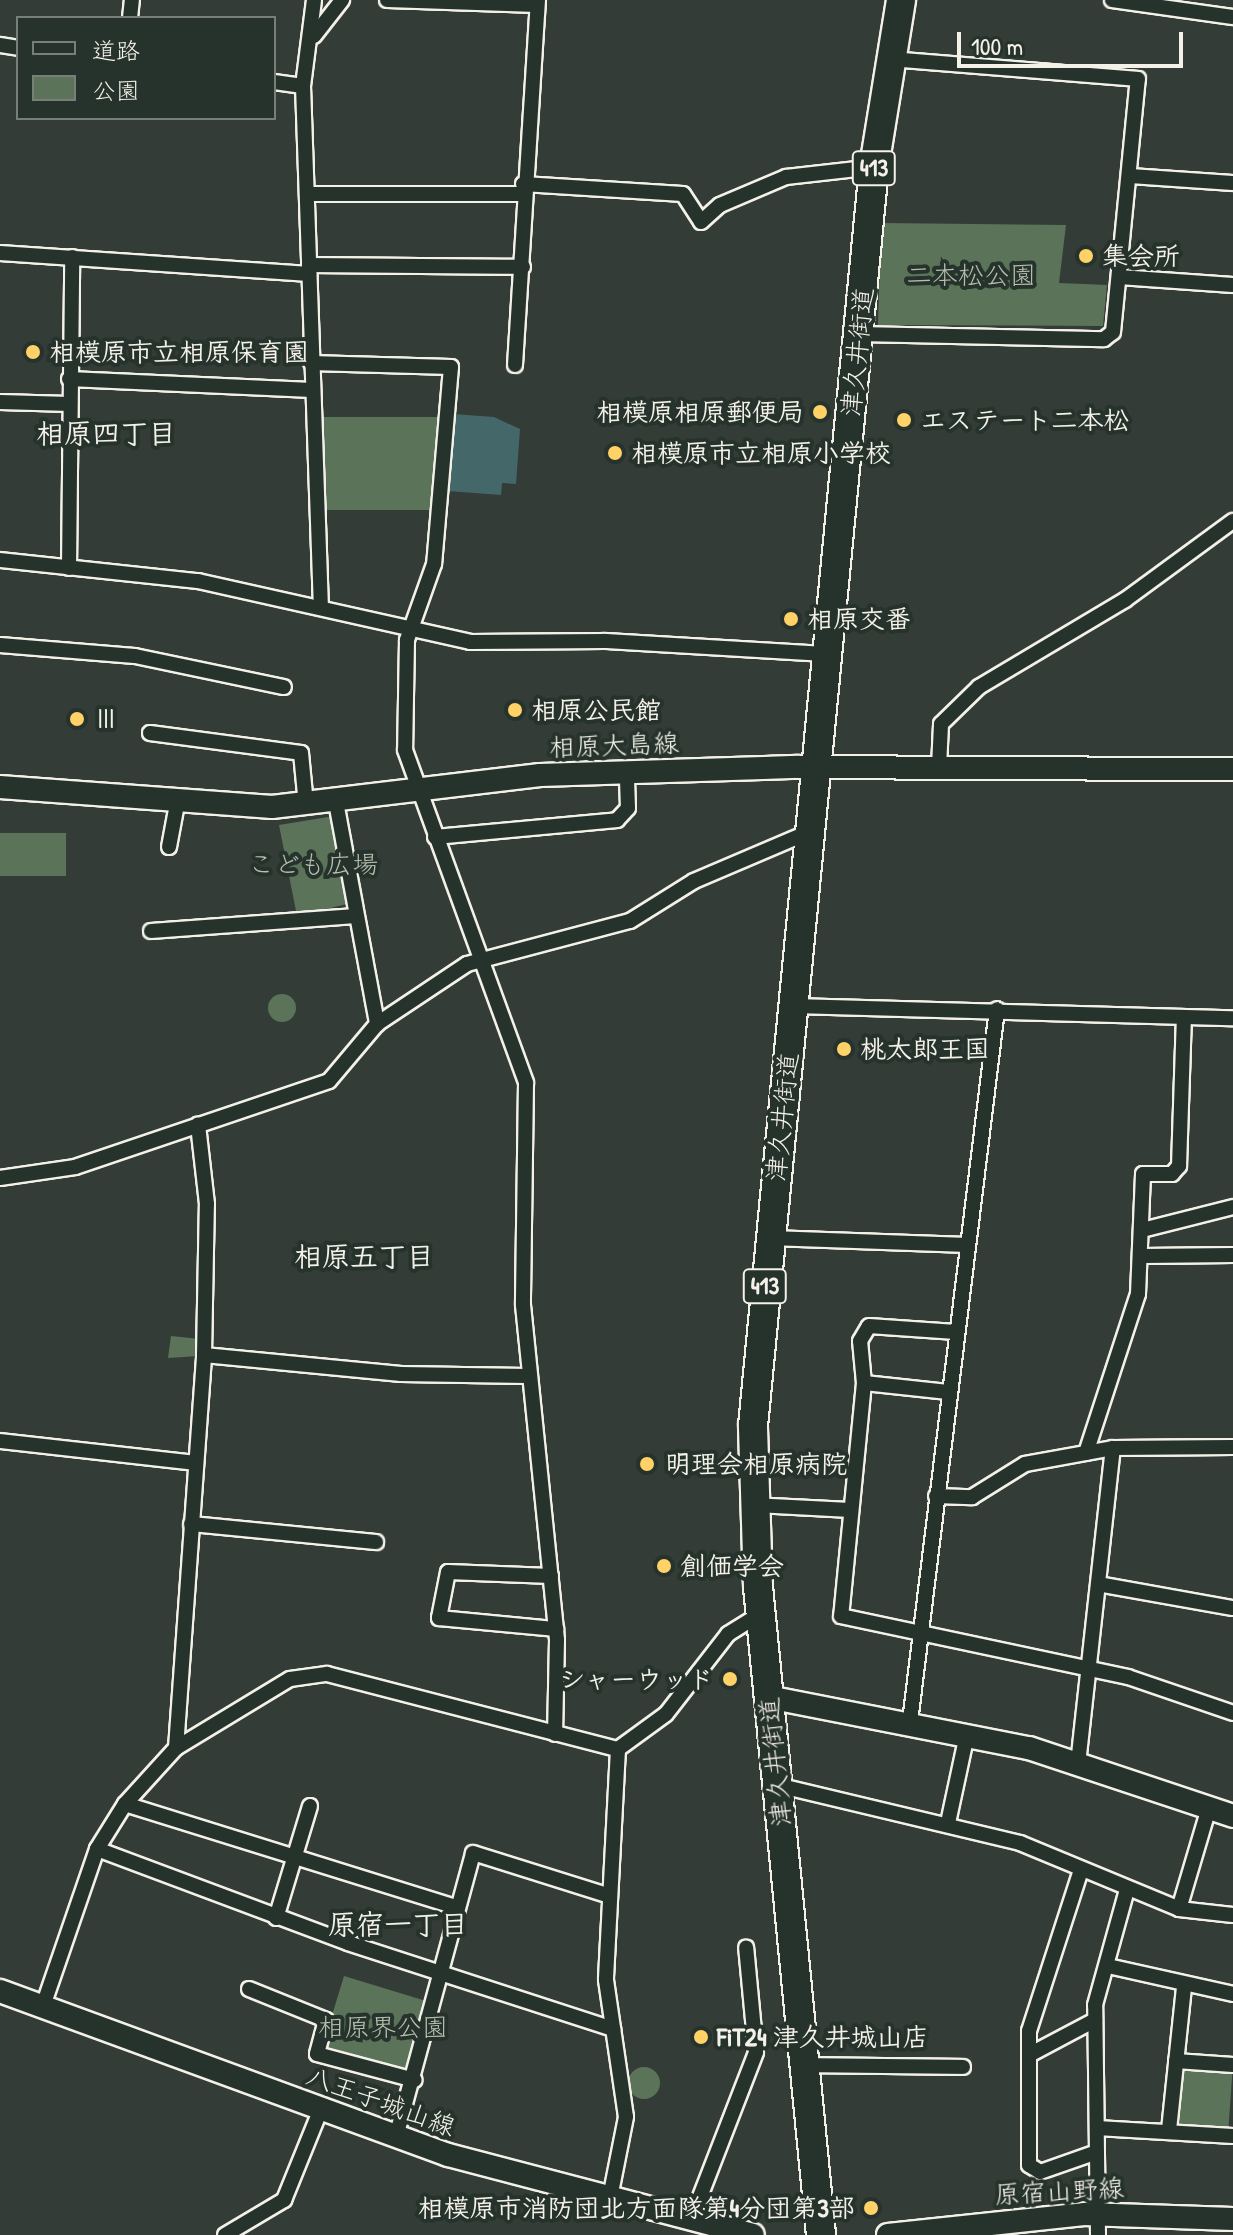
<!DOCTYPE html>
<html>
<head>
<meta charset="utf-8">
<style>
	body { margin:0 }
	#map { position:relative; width:1233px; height:2235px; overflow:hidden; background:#343c37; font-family:"Patrick Hand","Klee One",sans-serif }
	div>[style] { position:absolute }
	.green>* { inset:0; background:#5b7459; transform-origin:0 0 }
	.round { border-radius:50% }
	.water>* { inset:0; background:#446869 }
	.roads { filter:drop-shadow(2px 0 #f4f1e8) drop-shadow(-2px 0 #f4f1e8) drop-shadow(0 2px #f4f1e8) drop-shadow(0 -2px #f4f1e8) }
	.street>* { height:14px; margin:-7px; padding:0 7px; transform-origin:7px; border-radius:7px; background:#26332d }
	.secondary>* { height:22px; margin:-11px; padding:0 11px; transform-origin:11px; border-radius:11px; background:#26332d }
	.highway>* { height:28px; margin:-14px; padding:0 14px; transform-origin:14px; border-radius:14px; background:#26332d }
	.dots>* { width:22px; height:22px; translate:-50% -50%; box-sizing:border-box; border:4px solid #26332d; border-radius:50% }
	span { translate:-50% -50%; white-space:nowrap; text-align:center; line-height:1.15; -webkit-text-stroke:8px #26332d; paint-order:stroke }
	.shield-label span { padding:2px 6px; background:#26332d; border:2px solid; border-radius:6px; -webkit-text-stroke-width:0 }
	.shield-label { font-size:24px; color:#f4f1e8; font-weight:700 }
	.poi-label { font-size:26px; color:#f4f1e8; font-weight:700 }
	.left { translate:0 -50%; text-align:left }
	.right { translate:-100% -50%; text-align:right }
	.park-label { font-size:26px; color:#b7bfaf }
	.street-label { font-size:26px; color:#f4f1e8 }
	.neighbourhood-label { font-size:28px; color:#f4f1e8; font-weight:700 }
	.legend { position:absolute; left:16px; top:16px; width:260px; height:104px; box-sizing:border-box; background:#26332d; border:2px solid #787f78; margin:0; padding:10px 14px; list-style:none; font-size:24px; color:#f4f1e8 }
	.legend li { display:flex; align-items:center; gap:16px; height:40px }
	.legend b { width:40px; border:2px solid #787f78 }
	.scale { position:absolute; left:957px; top:32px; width:226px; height:36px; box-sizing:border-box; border:4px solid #f4f1e8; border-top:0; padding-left:10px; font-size:24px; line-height:28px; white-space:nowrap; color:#f4f1e8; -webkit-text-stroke:6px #26332d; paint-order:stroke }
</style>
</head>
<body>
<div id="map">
	<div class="green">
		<div style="clip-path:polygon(881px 223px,1066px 225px,1059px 283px,1107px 285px,1103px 326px,878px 325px)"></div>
		<div style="left:322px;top:417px;width:118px;height:93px"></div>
		<div style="clip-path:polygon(328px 817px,335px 821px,347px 904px,297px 916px,279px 825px)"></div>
		<div style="left:0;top:833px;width:66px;height:43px"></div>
		<div class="round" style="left:268px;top:994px;width:28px;height:28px"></div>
		<div style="clip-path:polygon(171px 1336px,200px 1339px,199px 1356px,168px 1358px)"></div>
		<div style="left:344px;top:1976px;width:91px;height:77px;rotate:17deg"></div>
		<div style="left:1176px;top:2061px;width:57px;height:69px;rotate:4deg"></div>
		<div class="round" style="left:628px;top:2067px;width:32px;height:32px"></div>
	</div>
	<div class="water">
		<div style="clip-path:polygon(453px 414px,494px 417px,520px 429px,516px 484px,502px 483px,501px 495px,448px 491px)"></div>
	</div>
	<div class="roads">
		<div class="street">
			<div style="left:314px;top:0;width:87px;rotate:97.3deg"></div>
			<div style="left:303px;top:86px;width:522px;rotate:88.03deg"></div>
			<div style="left:387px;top:0;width:150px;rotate:1.9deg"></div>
			<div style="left:1112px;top:0;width:122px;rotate:8deg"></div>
			<div style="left:130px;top:18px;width:18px;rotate:-84deg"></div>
			<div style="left:314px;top:36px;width:46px;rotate:-52.1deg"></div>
			<div style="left:0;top:45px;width:18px;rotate:9deg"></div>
			<div style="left:274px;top:82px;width:29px;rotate:8deg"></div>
			<div style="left:1130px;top:176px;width:103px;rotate:3.9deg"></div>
			<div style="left:523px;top:184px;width:160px;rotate:3.6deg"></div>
			<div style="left:683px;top:194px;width:33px;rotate:57deg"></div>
			<div style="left:701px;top:222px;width:25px;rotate:-42deg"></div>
			<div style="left:720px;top:205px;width:72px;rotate:-23deg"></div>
			<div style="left:786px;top:177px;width:89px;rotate:-6.5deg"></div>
			<div style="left:308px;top:194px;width:215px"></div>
			<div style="left:0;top:253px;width:310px;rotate:3.9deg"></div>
			<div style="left:309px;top:265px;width:214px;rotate:0.5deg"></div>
			<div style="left:1119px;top:277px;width:114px;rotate:4deg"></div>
			<div style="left:859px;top:334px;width:245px;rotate:1.2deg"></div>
			<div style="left:1104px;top:339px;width:11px;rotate:-38deg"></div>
			<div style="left:1113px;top:332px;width:254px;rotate:-84.4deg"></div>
			<div style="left:1138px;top:79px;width:248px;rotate:-175.4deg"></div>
			<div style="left:311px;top:363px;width:140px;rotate:1.6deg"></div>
			<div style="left:451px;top:367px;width:198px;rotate:94.9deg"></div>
			<div style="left:434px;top:564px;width:81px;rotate:109.6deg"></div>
			<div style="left:407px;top:640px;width:110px;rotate:91deg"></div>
			<div style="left:405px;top:750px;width:354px;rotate:70deg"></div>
			<div style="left:526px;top:1083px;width:222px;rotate:90.8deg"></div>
			<div style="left:523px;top:1305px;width:337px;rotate:84.2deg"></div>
			<div style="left:557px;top:1640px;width:94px;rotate:91.2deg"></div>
			<div style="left:515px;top:365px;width:366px;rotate:-86.4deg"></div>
			<div style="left:69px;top:379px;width:243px;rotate:2.6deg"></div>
			<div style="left:0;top:402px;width:70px;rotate:1.6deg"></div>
			<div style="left:0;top:560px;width:199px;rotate:6.1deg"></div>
			<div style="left:198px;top:581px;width:279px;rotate:12.6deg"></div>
			<div style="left:470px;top:642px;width:135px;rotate:-0.4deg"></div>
			<div style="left:605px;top:641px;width:222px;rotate:3.4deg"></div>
			<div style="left:69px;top:568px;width:311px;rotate:-89.4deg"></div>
			<div style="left:0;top:645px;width:135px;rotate:4.7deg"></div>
			<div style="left:135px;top:656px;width:152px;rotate:11.8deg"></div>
			<div style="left:150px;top:733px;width:152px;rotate:7.5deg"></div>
			<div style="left:301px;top:753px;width:52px;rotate:84.5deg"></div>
			<div style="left:939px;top:767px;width:43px;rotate:-87.3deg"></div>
			<div style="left:941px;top:724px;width:53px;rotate:-44.2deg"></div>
			<div style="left:979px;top:687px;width:170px;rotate:-30.8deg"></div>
			<div style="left:1125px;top:600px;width:134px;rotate:-36.2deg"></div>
			<div style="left:336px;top:802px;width:226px;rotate:79.5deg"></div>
			<div style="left:435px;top:837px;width:183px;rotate:-5.3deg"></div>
			<div style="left:617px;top:820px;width:16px;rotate:-47deg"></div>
			<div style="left:628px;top:808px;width:36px;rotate:-92deg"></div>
			<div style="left:169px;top:847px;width:49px;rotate:-79.4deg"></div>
			<div style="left:151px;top:931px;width:205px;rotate:-4.2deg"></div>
			<div style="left:792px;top:1006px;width:441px;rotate:1.6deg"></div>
			<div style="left:0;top:1178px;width:76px;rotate:-8.3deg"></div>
			<div style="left:75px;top:1167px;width:268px;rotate:-18.7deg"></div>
			<div style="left:329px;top:1081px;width:75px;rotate:-49.9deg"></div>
			<div style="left:377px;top:1024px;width:108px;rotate:-33.7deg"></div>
			<div style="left:467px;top:964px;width:169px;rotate:-14.8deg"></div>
			<div style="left:630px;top:921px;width:75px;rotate:-32deg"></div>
			<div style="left:694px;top:881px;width:125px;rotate:-23.1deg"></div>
			<div style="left:1146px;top:1229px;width:90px;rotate:-14.2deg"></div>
			<div style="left:770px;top:1238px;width:198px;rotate:2deg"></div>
			<div style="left:1143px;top:1256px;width:90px;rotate:-0.6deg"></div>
			<div style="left:204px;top:1355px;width:198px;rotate:5.5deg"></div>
			<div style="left:401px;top:1374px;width:126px;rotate:0.9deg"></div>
			<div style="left:864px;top:1383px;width:42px;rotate:-95.4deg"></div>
			<div style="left:860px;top:1341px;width:17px;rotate:-59deg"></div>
			<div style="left:869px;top:1326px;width:87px;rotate:3.9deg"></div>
			<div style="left:948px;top:1392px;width:84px;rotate:-173.9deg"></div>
			<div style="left:864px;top:1383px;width:234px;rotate:95.6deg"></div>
			<div style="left:841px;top:1616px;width:293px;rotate:12deg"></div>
			<div style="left:1128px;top:1677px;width:111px;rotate:18.9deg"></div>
			<div style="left:0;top:1441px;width:197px;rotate:6.4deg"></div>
			<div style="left:1086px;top:1453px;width:167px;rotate:-71.9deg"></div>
			<div style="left:1138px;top:1294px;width:120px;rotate:-87.6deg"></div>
			<div style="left:1143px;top:1174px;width:29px"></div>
			<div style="left:1172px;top:1174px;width:11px;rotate:-49deg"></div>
			<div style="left:1179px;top:1166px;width:149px;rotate:-88.1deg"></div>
			<div style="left:936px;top:1496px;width:36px;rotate:2deg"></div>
			<div style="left:972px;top:1497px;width:62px;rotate:-31.9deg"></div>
			<div style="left:1025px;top:1464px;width:89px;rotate:-10.3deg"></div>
			<div style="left:1113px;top:1448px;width:120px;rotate:-0.5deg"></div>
			<div style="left:754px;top:1505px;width:94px;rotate:3deg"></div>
			<div style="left:191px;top:1524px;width:186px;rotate:5.6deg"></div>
			<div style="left:551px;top:1576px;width:103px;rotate:-177.8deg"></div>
			<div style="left:448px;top:1572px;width:47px;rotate:101.1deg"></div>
			<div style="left:439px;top:1618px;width:118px;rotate:5.4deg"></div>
			<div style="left:1098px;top:1584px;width:137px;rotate:10.1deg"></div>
			<div style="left:910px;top:1722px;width:718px;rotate:-83.04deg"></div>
			<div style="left:176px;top:1748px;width:394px;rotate:-85.9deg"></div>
			<div style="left:204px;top:1355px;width:151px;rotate:-88.9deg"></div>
			<div style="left:207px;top:1204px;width:80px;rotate:-96.5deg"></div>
			<div style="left:618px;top:1749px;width:59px;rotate:-36.1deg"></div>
			<div style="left:666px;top:1714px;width:101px;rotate:-52.2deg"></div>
			<div style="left:728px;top:1634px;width:38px;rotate:-32deg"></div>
			<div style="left:1078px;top:1764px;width:318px;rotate:-83.7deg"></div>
			<div style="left:777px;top:1785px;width:250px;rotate:13.4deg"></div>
			<div style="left:1020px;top:1843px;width:172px;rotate:22.5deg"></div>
			<div style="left:1179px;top:1909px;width:54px;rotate:6.3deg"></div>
			<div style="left:125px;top:1804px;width:346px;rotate:17.3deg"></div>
			<div style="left:948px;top:1823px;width:91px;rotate:-77.9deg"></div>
			<div style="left:97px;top:1849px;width:268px;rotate:20.5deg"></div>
			<div style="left:348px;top:1943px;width:279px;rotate:18deg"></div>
			<div style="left:1081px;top:1870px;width:169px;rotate:107.9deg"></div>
			<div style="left:1029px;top:2031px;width:134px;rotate:90deg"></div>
			<div style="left:1029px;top:2165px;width:13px;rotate:32deg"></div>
			<div style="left:1040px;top:2172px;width:60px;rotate:-19.3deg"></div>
			<div style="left:1179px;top:1909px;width:102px;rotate:-73.5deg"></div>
			<div style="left:276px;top:1918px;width:117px;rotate:-73.1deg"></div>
			<div style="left:1108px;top:1966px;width:128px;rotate:12.6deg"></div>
			<div style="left:249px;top:1989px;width:83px;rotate:21.9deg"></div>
			<div style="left:326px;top:2020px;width:35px;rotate:105deg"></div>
			<div style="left:317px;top:2054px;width:101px;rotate:14.9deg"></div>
			<div style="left:43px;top:2006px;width:166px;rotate:-71deg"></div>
			<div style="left:97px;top:1849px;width:53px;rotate:-58.1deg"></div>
			<div style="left:125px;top:1804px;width:76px;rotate:-47.7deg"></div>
			<div style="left:176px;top:1748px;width:133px;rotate:-31.2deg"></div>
			<div style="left:290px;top:1679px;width:37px;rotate:-8deg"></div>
			<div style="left:327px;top:1674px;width:301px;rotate:14.5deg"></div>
			<div style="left:618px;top:1749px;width:231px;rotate:93deg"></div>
			<div style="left:606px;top:1980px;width:138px;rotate:81.7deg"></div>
			<div style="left:626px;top:2117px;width:83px;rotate:101.2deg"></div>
			<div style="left:1029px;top:2055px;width:75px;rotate:-27.9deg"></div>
			<div style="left:1176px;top:2061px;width:57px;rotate:4deg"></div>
			<div style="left:805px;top:2065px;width:158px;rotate:0.7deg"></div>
			<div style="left:1097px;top:2128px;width:136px;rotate:3.4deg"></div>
			<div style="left:1169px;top:2130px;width:143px;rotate:-84deg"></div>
			<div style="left:396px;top:2137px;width:294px;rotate:-74.8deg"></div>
			<div style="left:473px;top:1853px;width:140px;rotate:17.4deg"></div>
			<div style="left:691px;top:2220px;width:180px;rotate:-68.8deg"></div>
			<div style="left:756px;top:2052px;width:105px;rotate:-95.4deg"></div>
			<div style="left:225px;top:2235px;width:69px;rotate:-30.7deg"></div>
			<div style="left:284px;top:2200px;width:98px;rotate:-67.9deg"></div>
			<div style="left:1098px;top:2235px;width:230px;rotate:-90.7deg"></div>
			<div style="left:1095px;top:2005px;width:119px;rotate:-74.5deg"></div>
		</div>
		<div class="secondary">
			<div style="left:0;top:787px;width:273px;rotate:4.2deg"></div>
			<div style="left:272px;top:807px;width:270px;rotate:-6.8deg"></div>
			<div style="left:540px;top:775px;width:259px;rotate:-1.8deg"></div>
			<div style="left:799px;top:767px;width:434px;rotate:0.3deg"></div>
			<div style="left:768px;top:1697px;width:266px;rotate:11.1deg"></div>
			<div style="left:1029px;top:1748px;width:215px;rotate:18.4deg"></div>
			<div style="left:0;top:1991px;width:477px;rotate:20.1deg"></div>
			<div style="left:448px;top:2155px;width:315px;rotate:14.7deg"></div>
			<div style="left:888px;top:2235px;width:197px;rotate:-6.1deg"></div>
			<div style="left:1084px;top:2214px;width:149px;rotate:1.9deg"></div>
		</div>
		<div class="highway">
			<div style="left:821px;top:2235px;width:651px;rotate:-95.55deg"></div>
			<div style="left:758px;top:1587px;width:161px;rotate:-91.8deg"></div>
			<div style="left:753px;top:1426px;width:1265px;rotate:-84.51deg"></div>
			<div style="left:874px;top:167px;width:169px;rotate:-80.8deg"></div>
		</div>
	</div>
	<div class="dots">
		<div style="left:1086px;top:256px;background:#ffd166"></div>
		<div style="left:33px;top:352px;background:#ffd166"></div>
		<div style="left:820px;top:412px;background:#ffd166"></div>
		<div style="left:904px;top:420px;background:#ffd166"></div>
		<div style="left:615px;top:453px;background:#ffd166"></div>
		<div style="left:791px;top:619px;background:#ffd166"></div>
		<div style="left:515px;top:710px;background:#ffd166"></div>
		<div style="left:77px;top:719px;background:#ffd166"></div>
		<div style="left:844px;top:1049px;background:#ffd166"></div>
		<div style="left:647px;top:1464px;background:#ffd166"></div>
		<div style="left:664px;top:1566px;background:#ffd166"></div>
		<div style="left:730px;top:1679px;background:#ffd166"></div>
		<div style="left:701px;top:2037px;background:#ffd166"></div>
		<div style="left:871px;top:2208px;background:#ffd166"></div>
	</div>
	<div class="shield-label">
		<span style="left:874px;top:168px">413</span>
		<span style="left:765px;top:1286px">413</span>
	</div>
	<div class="poi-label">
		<span class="left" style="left:1102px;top:256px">集会所</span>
		<span class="left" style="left:49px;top:352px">相模原市立相原保育園</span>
		<span class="right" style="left:804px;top:412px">相模原相原郵便局</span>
		<span class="left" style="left:920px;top:420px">エステート二本松</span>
		<span class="left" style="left:631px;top:453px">相模原市立相原小学校</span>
		<span class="left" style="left:807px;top:619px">相原交番</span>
		<span class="left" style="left:531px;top:710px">相原公民館</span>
		<span class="left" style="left:93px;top:719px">Ⅲ</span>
		<span class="left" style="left:860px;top:1049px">桃太郎王国</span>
		<span class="left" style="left:665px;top:1464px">明理会相原病院</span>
		<span class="left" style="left:680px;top:1566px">創価学会</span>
		<span class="right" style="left:714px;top:1679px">シャーウッド</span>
		<span class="left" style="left:717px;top:2037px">FiT24 津久井城山店</span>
		<span class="right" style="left:855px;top:2208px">相模原市消防団北方面隊第4分団第3部</span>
	</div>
	<div class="park-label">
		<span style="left:971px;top:275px">二本松公園</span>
		<span style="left:313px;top:864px">こども広場</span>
		<span style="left:383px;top:2027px">相原界公園</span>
	</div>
	<div class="street-label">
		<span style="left:857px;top:352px;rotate:-84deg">津久井街道</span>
		<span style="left:614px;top:745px;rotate:-2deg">相原大島線</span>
		<span style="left:782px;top:1117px;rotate:-84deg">津久井街道</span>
		<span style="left:775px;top:1762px;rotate:-96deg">津久井街道</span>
		<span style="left:381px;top:2101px;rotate:20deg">八王子城山線</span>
		<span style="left:1059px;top:2191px;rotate:-3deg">原宿山野線</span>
	</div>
	<div class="neighbourhood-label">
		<span style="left:106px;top:433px">相原四丁目</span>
		<span style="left:364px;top:1256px">相原五丁目</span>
		<span style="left:398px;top:1924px">原宿一丁目</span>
	</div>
	<ul class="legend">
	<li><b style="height:10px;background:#26332d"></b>道路</li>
	<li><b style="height:22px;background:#5b7459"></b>公園</li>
	</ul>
	<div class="scale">100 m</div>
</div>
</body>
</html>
